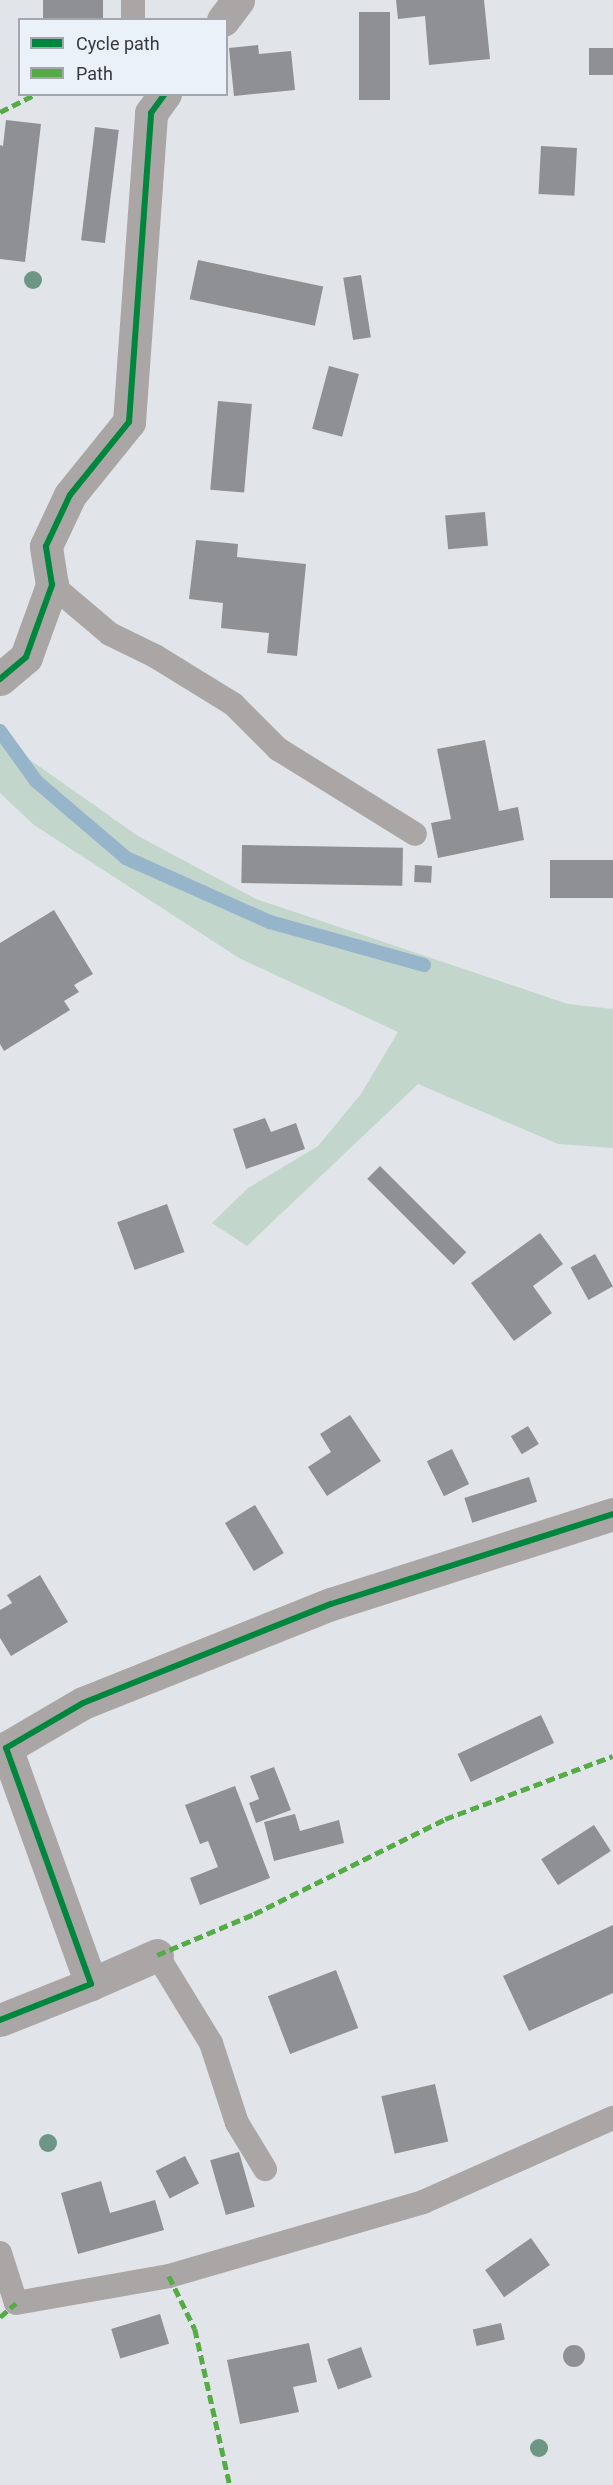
<!DOCTYPE html>
<html>
<head>
<meta charset="utf-8">
<style>
	body { margin:0 }
	#map { position:relative; width:613px; height:2485px; overflow:hidden; background:#e1e4e8; font-family:Roboto,sans-serif }
	div>[style] { position:absolute }
	.green>* { inset:0; background:#c3d6cc }
	.stream>* { height:14px; margin:-7px; padding:0 7px; transform-origin:7px; border-radius:7px; background:#96b4ca }
	.building>* { inset:0; background:#8e9093; transform-origin:0 0 }
	.round { border-radius:50% }
	.service>* { height:24px; margin:-12px; padding:0 12px; transform-origin:12px; border-radius:12px; background:#aba6a6 }
	.minor>* { height:33px; margin:-16.5px; padding:0 16.5px; transform-origin:16.5px; border-radius:16.5px; background:#aba6a6 }
	.quiet>* { height:4.5px; margin-top:-2.25px; transform-origin:0; background:repeating-linear-gradient(90deg,#55ac46 0 9px,transparent 0 13.5px) }
	.cycleway>* { height:6px; margin:-3px; padding:0 3px; transform-origin:3px; border-radius:3px; background:#00873e }
	.trees>* { width:18px; height:18px; margin:-9px; border-radius:50%; background:#6d9784 }
	span { translate:-50% -50%; white-space:nowrap; text-align:center; line-height:1.15; -webkit-text-stroke:6px #ebf1f9; paint-order:stroke }
	.legend { position:absolute; left:18px; top:18px; width:210px; height:78px; box-sizing:border-box; background:#ebf1f9; border:2px solid #a3a7ad; margin:0; padding:8px 10px; list-style:none; font-size:18px; color:#37393c }
	.legend li { display:flex; align-items:center; gap:12px; height:30px }
	.legend b { width:30px; border:2px solid #a3a7ad }
</style>
</head>
<body>
<div id="map">
	<div class="green">
		<div style="clip-path:polygon(0 730px,23px 755px,138px 836px,256px 899px,568px 1004px,613px 1009px,613px 1148px,558px 1144px,418px 1084px,247px 1246px,212px 1223px,248px 1188px,318px 1146px,361px 1094px,398px 1032px,239px 958px,34px 825px,0 793px)"></div>
	</div>
	<div class="stream">
		<div style="left:0;top:731px;width:62px;rotate:54.2deg"></div>
		<div style="left:36px;top:781px;width:118px;rotate:40.5deg"></div>
		<div style="left:126px;top:858px;width:158px;rotate:24deg"></div>
		<div style="left:270px;top:922px;width:160px;rotate:15.6deg"></div>
	</div>
	<div class="building">
		<div style="left:43px;top:0;width:60px;height:20px"></div>
		<div style="clip-path:polygon(396px 0,484px 0,490px 59px,429px 65px,425px 16px,398px 19px)"></div>
		<div style="left:359px;top:12px;width:31px;height:88px"></div>
		<div style="clip-path:polygon(258px 45px,259px 54px,291px 51px,295px 90px,234px 96px,229px 48px)"></div>
		<div style="left:613px;top:48px;width:27px;height:24px;rotate:90deg"></div>
		<div style="clip-path:polygon(6px 120px,41px 124px,25px 262px,0 259px,0 145px,3px 146px)"></div>
		<div style="left:95px;top:127px;width:24px;height:114px;rotate:7deg"></div>
		<div style="left:541px;top:146px;width:36px;height:48px;rotate:3deg"></div>
		<div style="left:198px;top:260px;width:128px;height:40px;rotate:12deg"></div>
		<div style="left:361px;top:275px;width:63px;height:18px;rotate:81deg"></div>
		<div style="left:329px;top:366px;width:31px;height:65px;rotate:15deg"></div>
		<div style="left:218px;top:401px;width:34px;height:89px;rotate:5deg"></div>
		<div style="left:485px;top:512px;width:34px;height:40px;rotate:85deg"></div>
		<div style="clip-path:polygon(196px 540px,238px 544px,237px 557px,306px 564px,297px 656px,267px 653px,269px 633px,221px 628px,223px 603px,189px 599px)"></div>
		<div style="clip-path:polygon(485px 740px,499px 811px,518px 807px,524px 840px,438px 858px,431px 823px,451px 819px,437px 749px)"></div>
		<div style="left:242px;top:845px;width:161px;height:38px;rotate:1deg"></div>
		<div style="left:613px;top:860px;width:38px;height:63px;rotate:90deg"></div>
		<div style="left:415px;top:865px;width:17px;height:17px;rotate:3deg"></div>
		<div style="clip-path:polygon(54px 910px,93px 974px,74px 985px,79px 992px,64px 1001px,70px 1010px,4px 1051px,0 1044px,0 943px)"></div>
		<div style="clip-path:polygon(265px 1118px,271px 1132px,296px 1123px,305px 1149px,246px 1169px,233px 1129px)"></div>
		<div style="left:380px;top:1166px;width:122px;height:18px;rotate:45deg"></div>
		<div style="left:167px;top:1204px;width:51px;height:53px;rotate:70deg"></div>
		<div style="clip-path:polygon(540px 1233px,563px 1264px,533px 1286px,552px 1313px,514px 1341px,471px 1283px)"></div>
		<div style="left:595px;top:1254px;width:37px;height:28px;rotate:61deg"></div>
		<div style="clip-path:polygon(350px 1415px,381px 1461px,327px 1496px,308px 1467px,331px 1452px,320px 1434px)"></div>
		<div style="left:528px;top:1426px;width:21px;height:20px;rotate:59deg"></div>
		<div style="left:452px;top:1449px;width:39px;height:28px;rotate:64deg"></div>
		<div style="left:529px;top:1477px;width:26px;height:68px;rotate:72deg"></div>
		<div style="left:255px;top:1505px;width:56px;height:35px;rotate:59deg"></div>
		<div style="clip-path:polygon(40px 1575px,68px 1622px,11px 1656px,0 1638px,0 1610px,12px 1603px,7px 1595px)"></div>
		<div style="left:541px;top:1715px;width:31px;height:92px;rotate:65deg"></div>
		<div style="clip-path:polygon(274px 1767px,291px 1810px,256px 1823px,249px 1803px,259px 1799px,250px 1776px)"></div>
		<div style="clip-path:polygon(235px 1786px,270px 1878px,200px 1905px,190px 1878px,218px 1867px,208px 1841px,200px 1844px,185px 1805px)"></div>
		<div style="clip-path:polygon(295px 1814px,300px 1831px,339px 1820px,344px 1843px,274px 1861px,264px 1822px)"></div>
		<div style="left:594px;top:1825px;width:31px;height:63px;rotate:57deg"></div>
		<div style="clip-path:polygon(613px 1925px,613px 1993px,529px 2031px,503px 1976px)"></div>
		<div style="left:336px;top:1970px;width:62px;height:73px;rotate:69deg"></div>
		<div style="left:435px;top:2084px;width:59px;height:55px;rotate:77deg"></div>
		<div style="left:239px;top:2152px;width:57px;height:30px;rotate:74deg"></div>
		<div style="left:185px;top:2156px;width:31px;height:33px;rotate:63deg"></div>
		<div style="clip-path:polygon(101px 2181px,110px 2213px,155px 2200px,164px 2230px,78px 2254px,61px 2193px)"></div>
		<div style="left:531px;top:2238px;width:33px;height:56px;rotate:55deg"></div>
		<div style="left:160px;top:2314px;width:31px;height:51px;rotate:73deg"></div>
		<div style="left:501px;top:2323px;width:17px;height:29px;rotate:77deg"></div>
		<div style="clip-path:polygon(309px 2343px,317px 2382px,293px 2387px,299px 2412px,240px 2424px,227px 2360px)"></div>
		<div class="round" style="left:563px;top:2345px;width:22px;height:22px"></div>
		<div style="left:361px;top:2347px;width:32px;height:36px;rotate:70deg"></div>
	</div>
	<div class="service">
		<div style="left:133px;top:0;width:20px;rotate:90deg"></div>
		<div style="left:52px;top:585px;width:76px;rotate:40.2deg"></div>
		<div style="left:110px;top:634px;width:50px;rotate:26.1deg"></div>
		<div style="left:155px;top:656px;width:92px;rotate:31.6deg"></div>
		<div style="left:233px;top:704px;width:64px;rotate:45deg"></div>
		<div style="left:278px;top:749px;width:161px;rotate:31.8deg"></div>
		<div style="left:157px;top:1955px;width:103px;rotate:58.5deg"></div>
		<div style="left:211px;top:2043px;width:84px;rotate:72deg"></div>
		<div style="left:237px;top:2123px;width:54px;rotate:58.7deg"></div>
		<div style="left:0;top:2253px;width:52px;rotate:72.3deg"></div>
		<div style="left:16px;top:2303px;width:155px;rotate:-10deg"></div>
		<div style="left:169px;top:2276px;width:265px;rotate:-16.2deg"></div>
		<div style="left:423px;top:2202px;width:208px;rotate:-23.9deg"></div>
	</div>
	<div class="minor">
		<div style="left:223px;top:20px;width:25px;rotate:-53deg"></div>
		<div style="left:0;top:679px;width:34px;rotate:-40deg"></div>
		<div style="left:26px;top:657px;width:77px;rotate:-70.1deg"></div>
		<div style="left:52px;top:585px;width:39px;rotate:-99deg"></div>
		<div style="left:46px;top:546px;width:56px;rotate:-64.8deg"></div>
		<div style="left:70px;top:495px;width:94px;rotate:-51.1deg"></div>
		<div style="left:129px;top:422px;width:310px;rotate:-85.9deg"></div>
		<div style="left:151px;top:113px;width:24px;rotate:-54deg"></div>
		<div style="left:91px;top:1984px;width:72px;rotate:-23.7deg"></div>
		<div style="left:0;top:2020px;width:98px;rotate:-21.6deg"></div>
		<div style="left:91px;top:1984px;width:251px;rotate:-109.8deg"></div>
		<div style="left:6px;top:1748px;width:89px;rotate:-30.3deg"></div>
		<div style="left:83px;top:1703px;width:267px;rotate:-21.8deg"></div>
		<div style="left:331px;top:1604px;width:296px;rotate:-17.7deg"></div>
	</div>
	<div class="quiet">
		<div style="left:0;top:112px;width:40px;rotate:-26.6deg"></div>
		<div style="left:157px;top:1955px;width:105px;rotate:-22.9deg"></div>
		<div style="left:254px;top:1914px;width:213px;rotate:-26.4deg"></div>
		<div style="left:445px;top:1819px;width:179px;rotate:-20.6deg"></div>
		<div style="left:169px;top:2276px;width:59px;rotate:63.9deg"></div>
		<div style="left:195px;top:2329px;width:160px;rotate:77.4deg"></div>
		<div style="left:0;top:2317px;width:21px;rotate:-41deg"></div>
	</div>
	<div class="cycleway">
		<div style="left:0;top:679px;width:34px;rotate:-40deg"></div>
		<div style="left:26px;top:657px;width:77px;rotate:-70.1deg"></div>
		<div style="left:52px;top:585px;width:39px;rotate:-99deg"></div>
		<div style="left:46px;top:546px;width:56px;rotate:-64.8deg"></div>
		<div style="left:70px;top:495px;width:94px;rotate:-51.1deg"></div>
		<div style="left:129px;top:422px;width:310px;rotate:-85.9deg"></div>
		<div style="left:151px;top:113px;width:24px;rotate:-54deg"></div>
		<div style="left:0;top:2020px;width:98px;rotate:-21.6deg"></div>
		<div style="left:91px;top:1984px;width:251px;rotate:-109.8deg"></div>
		<div style="left:6px;top:1748px;width:89px;rotate:-30.3deg"></div>
		<div style="left:83px;top:1703px;width:267px;rotate:-21.8deg"></div>
		<div style="left:331px;top:1604px;width:296px;rotate:-17.7deg"></div>
	</div>
	<div class="trees">
		<div style="left:33px;top:280px"></div>
		<div style="left:48px;top:2143px"></div>
		<div style="left:539px;top:2448px"></div>
	</div>
	<ul class="legend">
	<li><b style="height:8px;background:#00873e"></b>Cycle path</li>
	<li><b style="height:8px;background:#55ac46"></b>Path</li>
	</ul>
</div>
</body>
</html>
